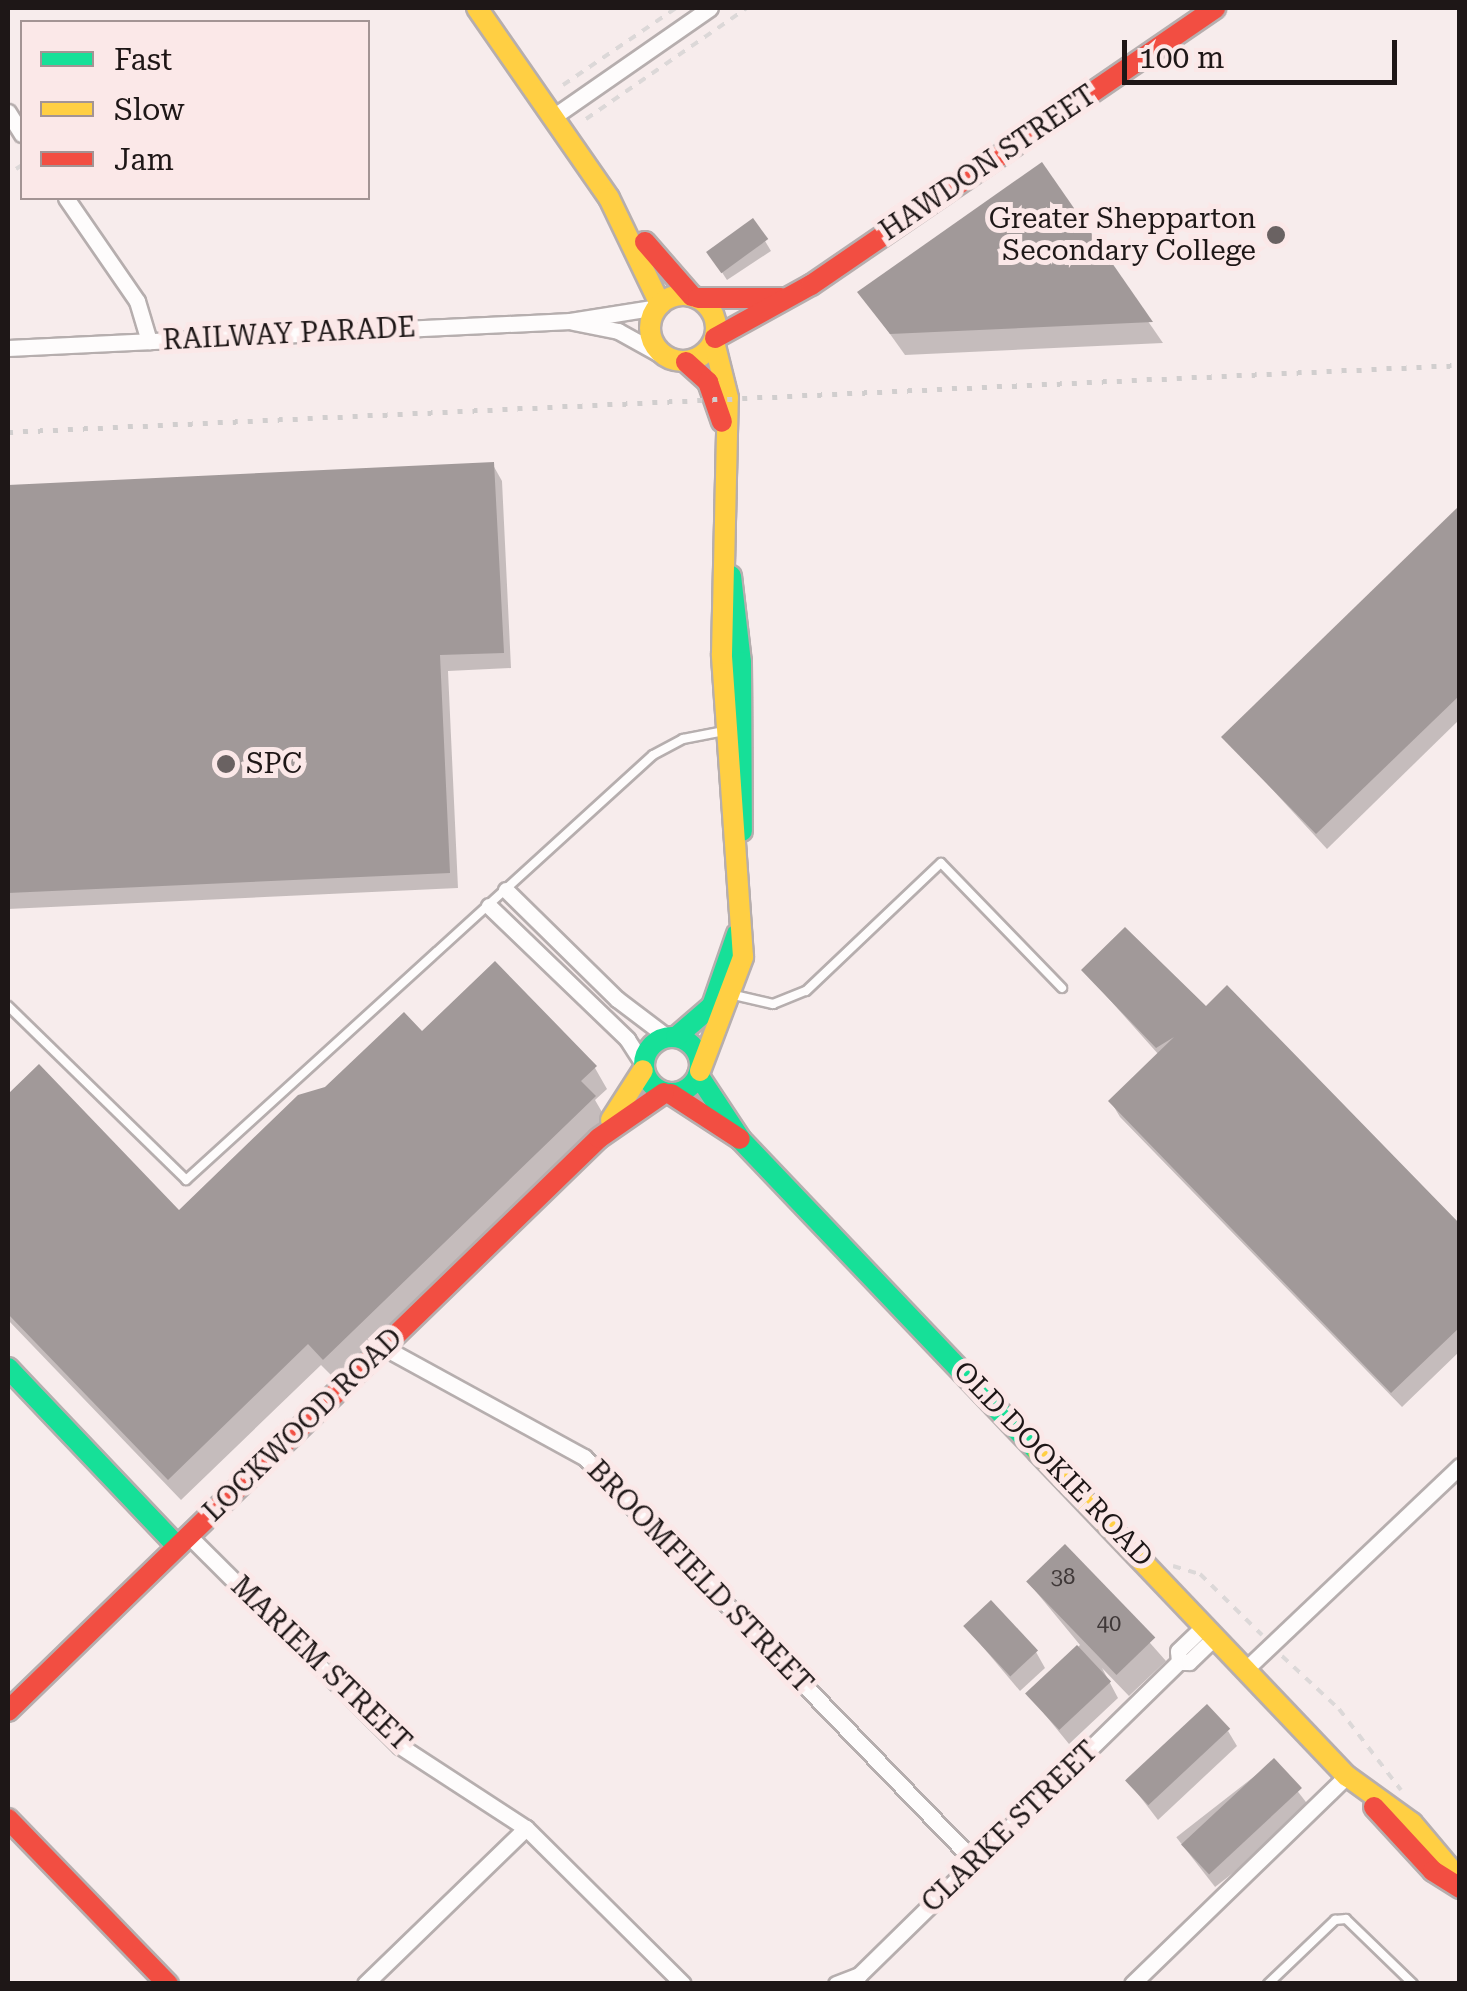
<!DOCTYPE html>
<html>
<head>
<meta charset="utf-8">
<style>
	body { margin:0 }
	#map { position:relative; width:1467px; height:1991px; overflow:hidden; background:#f7ecec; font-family:"Roboto Serif",serif }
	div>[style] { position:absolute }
	.shadow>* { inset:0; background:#0003; transform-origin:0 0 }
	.building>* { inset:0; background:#a19999; transform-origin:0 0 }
	.path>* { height:4px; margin-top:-2px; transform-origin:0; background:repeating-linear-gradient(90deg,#dcd8d8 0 8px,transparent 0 16px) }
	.roads { filter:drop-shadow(2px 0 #b6aeae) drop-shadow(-2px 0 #b6aeae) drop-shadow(0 2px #b6aeae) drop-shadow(0 -2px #b6aeae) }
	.lane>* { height:8px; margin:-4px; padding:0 4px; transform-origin:4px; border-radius:4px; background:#fefcfc }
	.street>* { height:15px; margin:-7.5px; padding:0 7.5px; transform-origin:7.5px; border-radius:7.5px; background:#fefcfc }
	.fast>* { height:20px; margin:-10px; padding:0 10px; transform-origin:10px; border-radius:10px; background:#16e098 }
	.fast>.ring { margin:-10px; padding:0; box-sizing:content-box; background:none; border:20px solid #16e098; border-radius:50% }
	.slow>* { height:20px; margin:-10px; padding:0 10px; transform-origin:10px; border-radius:10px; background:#ffcf43 }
	.slow>.ring { margin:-10px; padding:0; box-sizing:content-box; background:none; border:20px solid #ffcf43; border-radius:50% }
	.jam>* { height:20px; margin:-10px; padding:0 10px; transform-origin:10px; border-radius:10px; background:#f24e42 }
	.rail>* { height:5px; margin-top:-2.5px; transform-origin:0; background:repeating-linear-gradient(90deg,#d1cece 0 5px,transparent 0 15px) }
	.dots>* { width:28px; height:28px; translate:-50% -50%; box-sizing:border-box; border:5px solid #fbe8e8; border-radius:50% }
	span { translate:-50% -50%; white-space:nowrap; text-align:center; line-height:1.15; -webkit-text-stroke:10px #fbe8e8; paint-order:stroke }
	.number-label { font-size:22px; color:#3f3838 }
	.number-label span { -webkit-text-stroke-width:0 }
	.street-label { font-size:28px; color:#1e1717 }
	.poi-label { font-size:28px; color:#1e1717 }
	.right { translate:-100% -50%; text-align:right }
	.left { translate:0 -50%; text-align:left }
	.frame { position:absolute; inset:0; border:10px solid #1e1717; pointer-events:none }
	.legend { position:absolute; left:20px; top:20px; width:350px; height:180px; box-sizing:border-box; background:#fbe8e8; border:2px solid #a39494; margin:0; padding:12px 18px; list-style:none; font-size:30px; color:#1e1717 }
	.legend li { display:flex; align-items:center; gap:20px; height:50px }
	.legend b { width:50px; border:2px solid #a39494 }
	.scale { position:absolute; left:1122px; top:40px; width:275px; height:45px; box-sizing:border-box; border:5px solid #1e1717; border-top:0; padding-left:12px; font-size:30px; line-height:35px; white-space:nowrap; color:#1e1717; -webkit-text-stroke:8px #fbe8e8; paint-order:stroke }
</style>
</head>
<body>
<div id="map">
	<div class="shadow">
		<div style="clip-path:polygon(1041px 166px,1163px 343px,905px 355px,860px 292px)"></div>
		<div style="clip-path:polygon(765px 241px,771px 251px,727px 280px,708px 251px)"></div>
		<div style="clip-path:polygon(493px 465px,502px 481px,511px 668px,448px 671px,458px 888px,8px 909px,8px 488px)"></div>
		<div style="clip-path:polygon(1460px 508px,1460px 719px,1327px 849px,1224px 737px)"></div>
		<div style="clip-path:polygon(1084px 971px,1206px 1009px,1460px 1228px,1460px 1351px,1402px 1407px,1120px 1117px,1111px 1102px,1159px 1055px)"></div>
		<div style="clip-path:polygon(422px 1034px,595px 1068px,607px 1089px,595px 1100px,606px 1119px,336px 1380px,321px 1365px,181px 1500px,8px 1320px,8px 1097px,39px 1068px,179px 1213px,327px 1089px)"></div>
		<div style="clip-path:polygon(1065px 1547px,1166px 1661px,1129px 1696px,1102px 1668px,1118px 1698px,1069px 1744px,1028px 1694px,1080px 1645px,1028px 1582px)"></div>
		<div style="clip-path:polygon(966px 1627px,1036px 1652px,1045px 1668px,1020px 1691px)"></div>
		<div style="clip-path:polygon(1228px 1731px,1237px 1746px,1158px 1820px,1128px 1781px)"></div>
		<div style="left:1274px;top:1761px;width:63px;height:124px;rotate:52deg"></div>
	</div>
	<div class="building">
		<div style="clip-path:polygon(1042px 162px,1153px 322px,890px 334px,857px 292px)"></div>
		<div style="left:753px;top:218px;width:26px;height:58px;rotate:54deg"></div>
		<div style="clip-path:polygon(494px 462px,504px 653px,440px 655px,450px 873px,8px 893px,8px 485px)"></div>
		<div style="clip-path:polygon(1460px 505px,1460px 695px,1316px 834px,1221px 737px)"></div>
		<div style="clip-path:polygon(1125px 927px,1206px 1006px,1227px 985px,1460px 1224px,1460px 1327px,1391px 1393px,1108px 1101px,1174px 1037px,1156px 1048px,1081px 970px)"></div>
		<div style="clip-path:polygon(495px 961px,597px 1066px,581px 1081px,596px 1096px,323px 1360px,308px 1344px,168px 1480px,8px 1314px,8px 1094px,39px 1064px,179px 1210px,298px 1095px,325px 1087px,404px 1012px,422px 1031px)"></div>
		<div style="left:1065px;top:1544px;width:130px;height:54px;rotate:46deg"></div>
		<div style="left:991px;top:1600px;width:69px;height:38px;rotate:47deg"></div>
		<div style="left:1077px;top:1645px;width:50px;height:71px;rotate:47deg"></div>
		<div style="left:1207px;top:1704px;width:34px;height:112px;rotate:47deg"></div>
		<div style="left:1274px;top:1758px;width:41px;height:127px;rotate:47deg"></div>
	</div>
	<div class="path">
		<div style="left:563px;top:85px;width:137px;rotate:-34.3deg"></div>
		<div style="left:586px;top:119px;width:196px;rotate:-34.6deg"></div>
		<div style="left:16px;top:169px;width:7px;rotate:-34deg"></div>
		<div style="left:1173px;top:1566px;width:28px;rotate:17deg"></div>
		<div style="left:1200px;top:1574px;width:87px;rotate:44.5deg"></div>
		<div style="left:1282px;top:1656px;width:78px;rotate:42.9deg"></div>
		<div style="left:1339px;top:1709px;width:102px;rotate:52.6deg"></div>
	</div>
	<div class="roads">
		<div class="lane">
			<div style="left:734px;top:995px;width:40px;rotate:13deg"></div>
			<div style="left:773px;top:1004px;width:35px;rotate:-22deg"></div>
			<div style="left:806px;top:991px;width:186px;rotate:-43.5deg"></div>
			<div style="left:941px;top:863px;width:174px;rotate:45.9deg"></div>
			<div style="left:8px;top:1006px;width:249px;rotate:44.3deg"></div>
			<div style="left:186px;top:1180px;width:631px;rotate:-42.3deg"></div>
			<div style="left:653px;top:755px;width:34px;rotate:-28deg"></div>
			<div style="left:683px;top:739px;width:42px;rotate:-11deg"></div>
			<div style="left:1268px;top:1984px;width:93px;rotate:-43.7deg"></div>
			<div style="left:1335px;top:1920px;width:11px;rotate:-5deg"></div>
			<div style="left:1346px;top:1919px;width:93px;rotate:44.1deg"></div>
		</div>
		<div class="street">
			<div style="left:8px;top:112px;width:26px;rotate:58deg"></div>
			<div style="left:553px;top:117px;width:191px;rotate:-34.8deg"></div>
			<div style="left:66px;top:198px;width:125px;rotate:55.4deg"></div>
			<div style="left:137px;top:301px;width:42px;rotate:73.3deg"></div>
			<div style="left:573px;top:322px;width:46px;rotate:11.3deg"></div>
			<div style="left:618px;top:331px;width:56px;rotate:28.9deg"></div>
			<div style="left:8px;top:348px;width:563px;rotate:-2.75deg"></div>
			<div style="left:570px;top:321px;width:88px;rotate:-9.1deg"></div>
			<div style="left:506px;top:890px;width:156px;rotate:44.5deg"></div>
			<div style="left:617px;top:999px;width:63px;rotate:37.2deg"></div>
			<div style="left:489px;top:906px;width:192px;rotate:43.9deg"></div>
			<div style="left:627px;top:1039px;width:30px;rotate:57deg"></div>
			<div style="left:383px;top:1347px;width:229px;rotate:28.7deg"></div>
			<div style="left:584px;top:1457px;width:563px;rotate:46.01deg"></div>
			<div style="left:188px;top:1535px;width:299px;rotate:44.9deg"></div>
			<div style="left:400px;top:1746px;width:150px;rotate:33.1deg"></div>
			<div style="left:526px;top:1828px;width:221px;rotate:44.8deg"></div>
			<div style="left:1179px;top:1662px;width:11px;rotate:-95deg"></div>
			<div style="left:1178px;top:1651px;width:37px;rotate:-44deg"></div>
			<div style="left:1246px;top:1669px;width:295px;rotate:-43.5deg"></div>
			<div style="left:365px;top:1984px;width:224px;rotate:-44.1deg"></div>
			<div style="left:836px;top:1984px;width:25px;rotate:-21deg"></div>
			<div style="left:859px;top:1975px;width:448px;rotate:-44.4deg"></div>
			<div style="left:1179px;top:1662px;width:10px"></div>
			<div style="left:1189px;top:1662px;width:37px;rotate:-44deg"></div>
			<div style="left:1132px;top:1984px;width:299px;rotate:-44.1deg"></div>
		</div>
		<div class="fast">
			<div style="left:731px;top:576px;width:87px;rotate:83.4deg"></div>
			<div style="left:741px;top:662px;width:169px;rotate:89.7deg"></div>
			<div class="ring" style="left:644px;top:1037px;width:36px;height:36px"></div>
			<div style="left:676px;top:1037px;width:48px;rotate:-40.7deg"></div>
			<div style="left:712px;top:1006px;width:76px;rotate:-70.9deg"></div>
			<div style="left:698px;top:1075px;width:78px;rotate:56.5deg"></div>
			<div style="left:741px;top:1140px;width:431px;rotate:46.4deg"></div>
			<div style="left:8px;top:1368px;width:245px;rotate:46.5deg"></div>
		</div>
		<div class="slow">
			<div style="left:477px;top:8px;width:231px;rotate:55.2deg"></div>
			<div style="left:609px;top:198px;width:118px;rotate:64.3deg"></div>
			<div class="ring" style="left:650px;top:295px;width:46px;height:46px"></div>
			<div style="left:700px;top:1071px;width:122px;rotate:-69.3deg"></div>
			<div style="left:743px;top:957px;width:304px;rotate:-94deg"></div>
			<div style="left:722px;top:654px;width:256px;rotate:-88.7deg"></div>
			<div style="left:728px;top:398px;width:58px;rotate:-104deg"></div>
			<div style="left:611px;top:1120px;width:59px;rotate:-57.4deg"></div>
			<div style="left:1038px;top:1452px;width:448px;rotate:46.4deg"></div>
			<div style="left:1347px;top:1776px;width:80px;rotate:35.9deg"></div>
			<div style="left:1412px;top:1823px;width:75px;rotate:49.9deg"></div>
		</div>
		<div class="jam">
			<div style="left:645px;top:242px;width:72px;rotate:49deg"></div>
			<div style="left:698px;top:298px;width:83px"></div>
			<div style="left:715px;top:338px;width:110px;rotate:-28.9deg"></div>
			<div style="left:811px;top:285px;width:490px;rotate:-34.4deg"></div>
			<div style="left:686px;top:362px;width:30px;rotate:42deg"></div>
			<div style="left:708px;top:382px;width:42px;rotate:70.7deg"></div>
			<div style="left:671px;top:1094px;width:82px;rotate:33.1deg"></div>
			<div style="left:8px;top:1711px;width:823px;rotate:-44.11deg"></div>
			<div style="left:599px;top:1138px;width:79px;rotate:-34.7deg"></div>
			<div style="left:1374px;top:1807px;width:87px;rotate:47.3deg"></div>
			<div style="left:1433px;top:1871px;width:32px;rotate:32deg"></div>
			<div style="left:8px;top:1819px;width:230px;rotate:45.9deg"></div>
		</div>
	</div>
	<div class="rail">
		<div style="left:8px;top:432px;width:1454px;rotate:-2.64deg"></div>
	</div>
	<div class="dots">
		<div style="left:1276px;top:235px;background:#6a6262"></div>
		<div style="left:226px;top:764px;background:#6a6262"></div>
	</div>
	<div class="number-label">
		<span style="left:1063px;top:1577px">38</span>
		<span style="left:1109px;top:1624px">40</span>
	</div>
	<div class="street-label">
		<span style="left:988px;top:163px;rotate:-34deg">HAWDON STREET</span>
		<span style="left:289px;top:334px;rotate:-3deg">RAILWAY PARADE</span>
		<span style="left:303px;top:1425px;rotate:-44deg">LOCKWOOD ROAD</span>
		<span style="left:1053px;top:1464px;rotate:46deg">OLD DOOKIE ROAD</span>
		<span style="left:700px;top:1577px;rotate:46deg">BROOMFIELD STREET</span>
		<span style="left:321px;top:1664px;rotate:44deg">MARIEM STREET</span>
		<span style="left:1010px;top:1827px;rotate:-44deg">CLARKE STREET</span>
	</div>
	<div class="poi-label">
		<span class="right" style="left:1256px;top:235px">Greater Shepparton<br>Secondary College</span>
		<span class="left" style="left:246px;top:764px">SPC</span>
	</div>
	<div class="frame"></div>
	<ul class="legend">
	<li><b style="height:12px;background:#16e098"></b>Fast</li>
	<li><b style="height:12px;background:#ffcf43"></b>Slow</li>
	<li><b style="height:12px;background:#f24e42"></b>Jam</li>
	</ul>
	<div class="scale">100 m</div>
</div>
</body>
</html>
